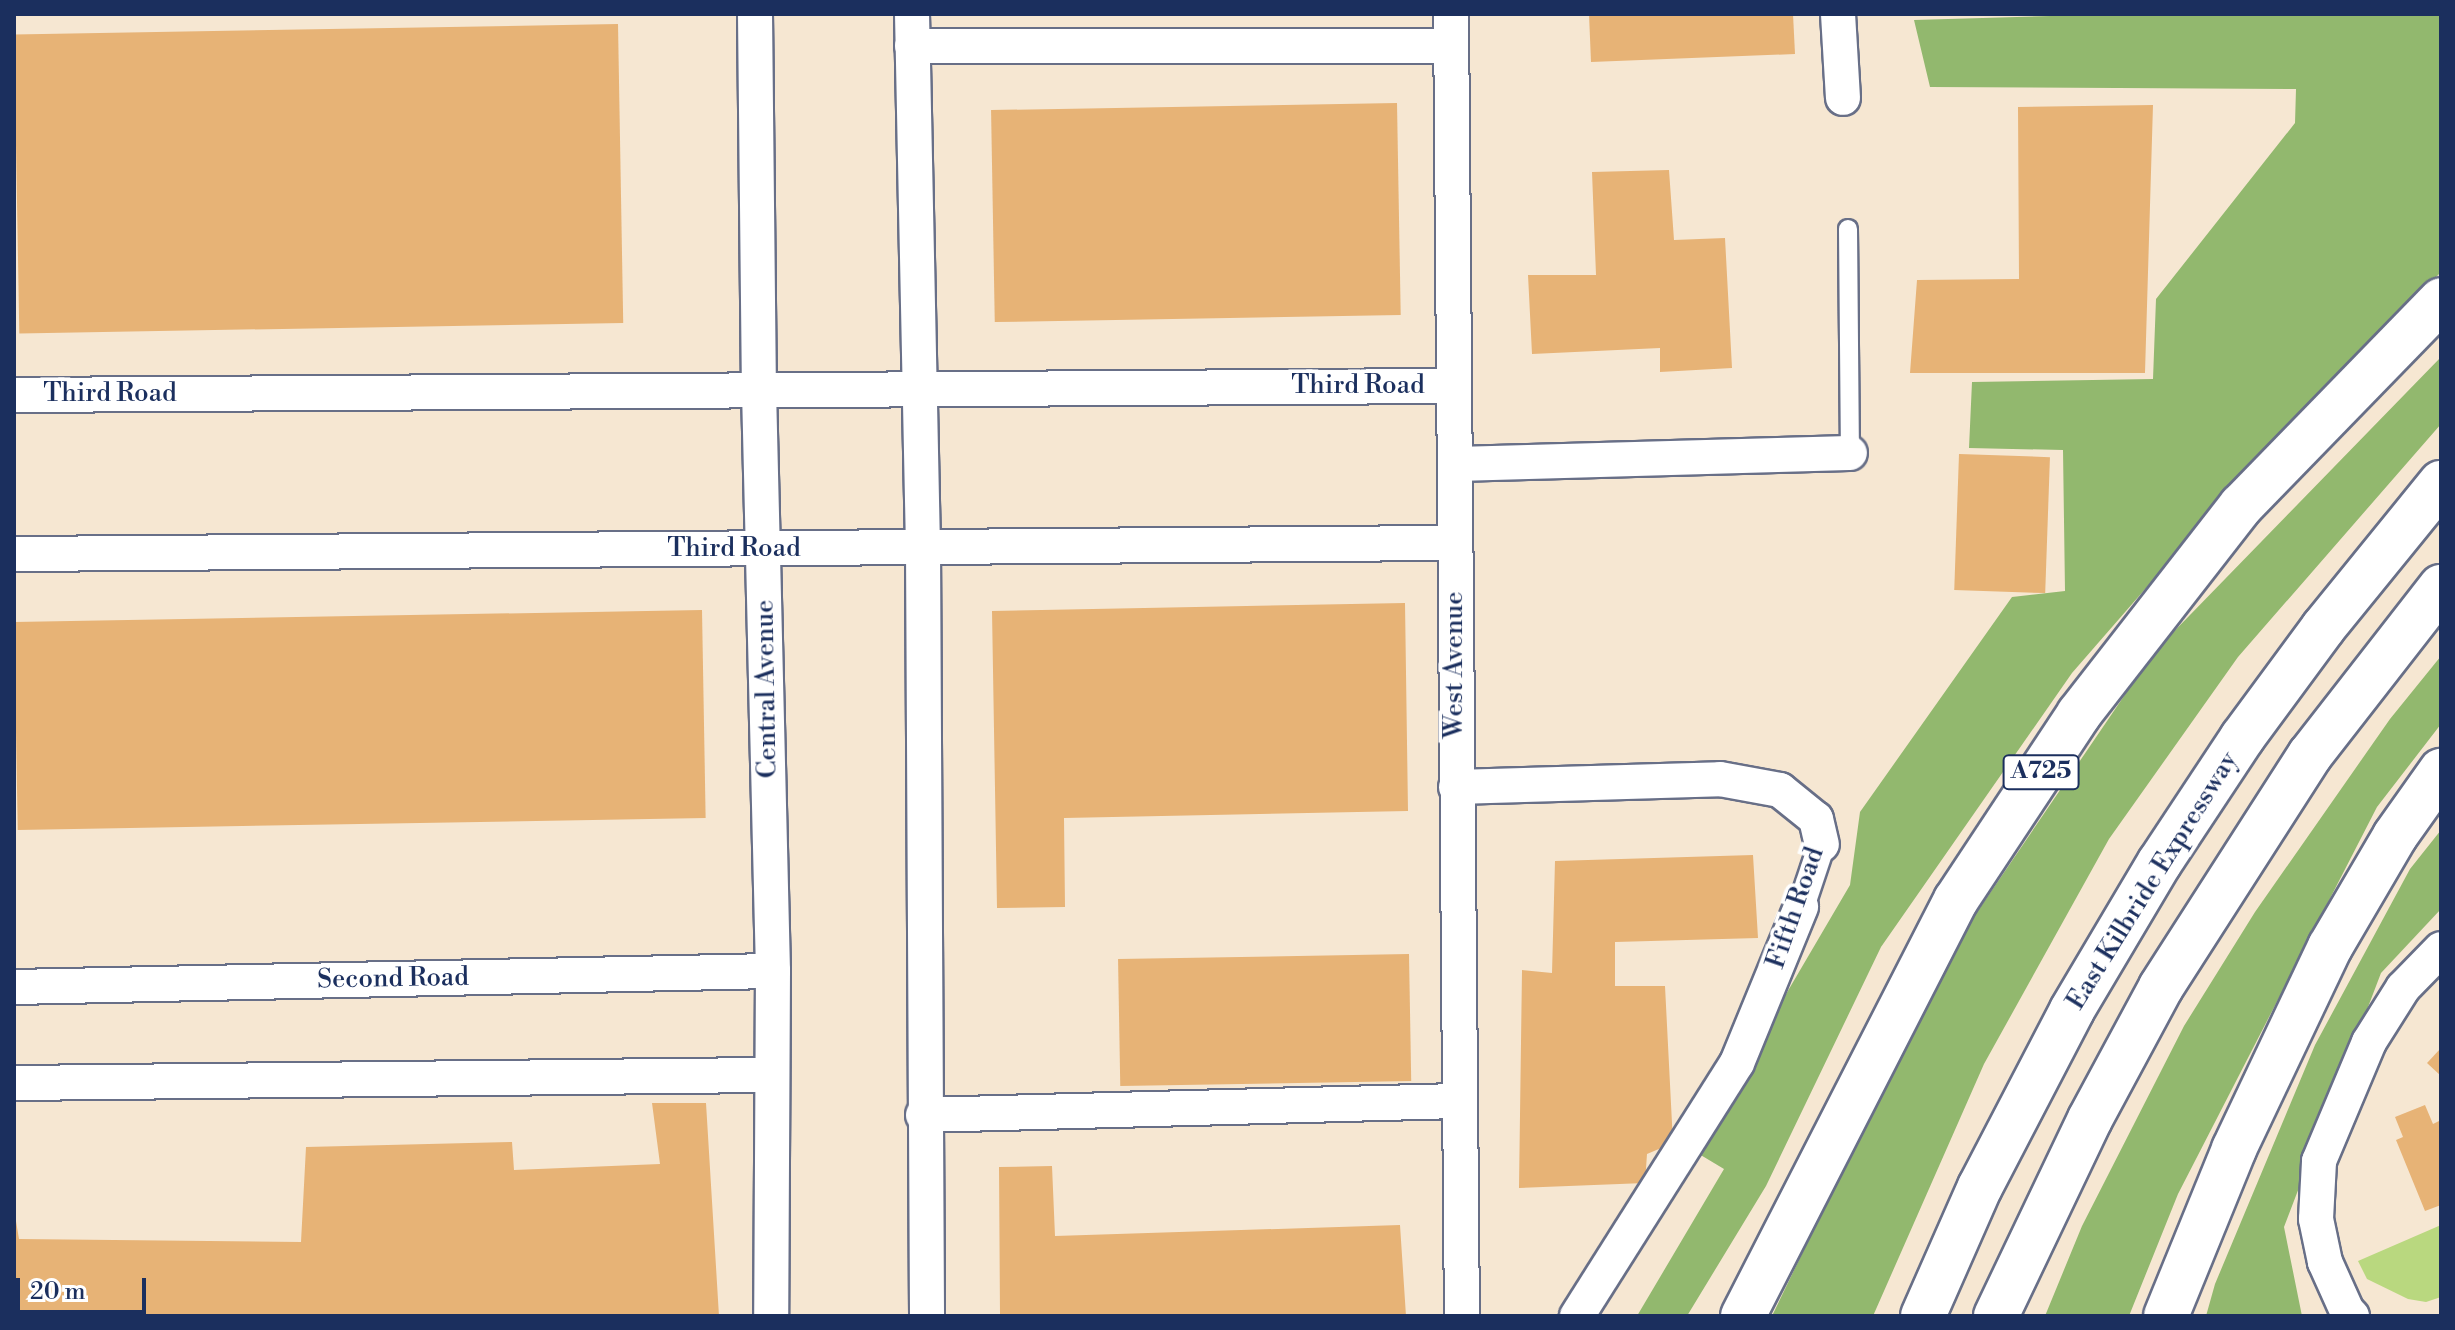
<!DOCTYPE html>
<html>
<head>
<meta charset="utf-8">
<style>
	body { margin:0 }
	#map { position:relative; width:2455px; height:1330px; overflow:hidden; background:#f6e7d2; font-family:"Libre Bodoni",serif }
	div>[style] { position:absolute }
	.green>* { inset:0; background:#b9d87f }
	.forest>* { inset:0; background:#92b86e }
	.building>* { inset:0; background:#e7b376; transform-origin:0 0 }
	.roads { filter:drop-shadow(2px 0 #686f87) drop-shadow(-2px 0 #686f87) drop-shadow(0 2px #686f87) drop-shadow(0 -2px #686f87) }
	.service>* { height:18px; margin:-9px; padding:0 9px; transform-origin:9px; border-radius:9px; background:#fff }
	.pedestrian>* { height:26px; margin:-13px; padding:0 13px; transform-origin:13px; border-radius:13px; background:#fff }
	.minor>* { height:34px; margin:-17px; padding:0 17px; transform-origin:17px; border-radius:17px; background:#fff }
	.trunk>* { height:44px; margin:-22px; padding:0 22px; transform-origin:22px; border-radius:22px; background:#fff }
	span { translate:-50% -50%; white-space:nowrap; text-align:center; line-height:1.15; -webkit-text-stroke:7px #fff; paint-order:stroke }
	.shield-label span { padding:2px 6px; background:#fff; border:2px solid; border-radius:6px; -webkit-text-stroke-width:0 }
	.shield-label { font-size:24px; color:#1b2f5e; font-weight:700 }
	.street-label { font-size:26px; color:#1b2f5e }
	.frame { position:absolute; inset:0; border:16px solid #1b2f5e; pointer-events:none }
	.scale { position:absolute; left:16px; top:1278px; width:130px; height:36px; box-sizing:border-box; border:4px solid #1b2f5e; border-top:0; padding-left:10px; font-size:24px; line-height:28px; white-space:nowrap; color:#1b2f5e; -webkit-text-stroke:6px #fff; paint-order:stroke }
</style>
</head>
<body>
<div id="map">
	<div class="green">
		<div style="clip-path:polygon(2441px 1225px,2441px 1297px,2426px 1302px,2408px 1299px,2367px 1279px,2358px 1261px)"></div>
	</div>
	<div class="forest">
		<div style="clip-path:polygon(2122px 14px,2441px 14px,2441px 272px,2274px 441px,2072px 673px,1881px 947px,1766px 1186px,1687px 1316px,1637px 1316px,1724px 1169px,1694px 1151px,1850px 885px,1860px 812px,2012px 597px,2065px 591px,2063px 450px,1969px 448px,1972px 382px,2153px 379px,2156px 299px,2295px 123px,2296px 89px,1930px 87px,1914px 20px)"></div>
		<div style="clip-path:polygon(2441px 357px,2441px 424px,2238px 657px,2109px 839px,1984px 1064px,1873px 1316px,1772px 1316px,1864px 1125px,1971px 921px,2154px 652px)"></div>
		<div style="clip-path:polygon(2441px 656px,2441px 724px,2377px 807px,2178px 1194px,2129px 1316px,2045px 1316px,2082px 1226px,2184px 1026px,2255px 912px,2390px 719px)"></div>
		<div style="clip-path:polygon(2441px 830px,2441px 909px,2381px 973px,2284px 1227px,2302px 1316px,2206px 1316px,2215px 1284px,2315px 1045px,2410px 869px)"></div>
	</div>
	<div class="building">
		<div style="clip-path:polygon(1589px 14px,1793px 14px,1795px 54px,1591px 62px)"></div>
		<div style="left:618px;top:24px;width:299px;height:604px;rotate:89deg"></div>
		<div style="left:1397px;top:103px;width:212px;height:406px;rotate:89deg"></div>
		<div style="clip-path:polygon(2153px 105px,2145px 373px,1910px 373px,1917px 280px,2019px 279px,2018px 107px)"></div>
		<div style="clip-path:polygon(1669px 170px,1674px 240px,1725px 238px,1732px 368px,1660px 372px,1660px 348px,1532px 354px,1528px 275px,1596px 275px,1592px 172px)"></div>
		<div style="left:1959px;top:454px;width:91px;height:136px;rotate:2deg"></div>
		<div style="clip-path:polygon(1405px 603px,1408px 811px,1064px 818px,1065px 907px,997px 908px,992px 611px)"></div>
		<div style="left:702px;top:610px;width:208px;height:688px;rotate:89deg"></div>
		<div style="clip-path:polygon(1753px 855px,1758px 938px,1615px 942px,1615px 986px,1665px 986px,1673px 1143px,1647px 1154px,1645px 1183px,1519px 1188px,1522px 970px,1552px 973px,1555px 861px)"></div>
		<div style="left:1409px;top:954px;width:127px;height:291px;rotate:89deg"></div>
		<div style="clip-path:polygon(2441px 1048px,2441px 1076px,2427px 1063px)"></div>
		<div style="clip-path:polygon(652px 1103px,706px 1103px,719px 1316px,14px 1316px,14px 1209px,19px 1239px,301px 1242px,306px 1147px,512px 1142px,514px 1170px,660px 1164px)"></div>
		<div style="clip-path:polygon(2425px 1105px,2433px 1124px,2441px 1120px,2441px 1205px,2425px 1211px,2396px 1140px,2403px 1137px,2395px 1117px)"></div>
		<div style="clip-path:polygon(1052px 1166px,1055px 1236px,1400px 1225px,1406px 1316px,1000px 1316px,999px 1167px)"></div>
	</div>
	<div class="roads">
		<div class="service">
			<div style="left:1848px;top:229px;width:224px;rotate:89.5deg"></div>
		</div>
		<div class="pedestrian">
			<div style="left:1801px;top:907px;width:66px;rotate:-71.6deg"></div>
		</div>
		<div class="minor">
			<div style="left:755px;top:14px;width:376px;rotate:89.4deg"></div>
			<div style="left:759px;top:390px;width:581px;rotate:88.62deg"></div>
			<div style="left:773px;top:971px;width:345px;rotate:90.3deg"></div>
			<div style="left:912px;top:14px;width:534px;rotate:88.82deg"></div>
			<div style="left:923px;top:548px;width:768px;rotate:89.7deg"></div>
			<div style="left:1451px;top:14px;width:1302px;rotate:89.52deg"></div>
			<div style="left:1838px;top:14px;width:84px;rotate:86.6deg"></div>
			<div style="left:912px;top:46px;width:539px"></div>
			<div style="left:14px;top:395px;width:1440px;rotate:-0.36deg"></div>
			<div style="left:1456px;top:464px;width:394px;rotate:-1.6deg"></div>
			<div style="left:14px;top:554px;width:1441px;rotate:-0.44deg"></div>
			<div style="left:1456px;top:787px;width:264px;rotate:-1.7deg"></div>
			<div style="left:1720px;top:779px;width:61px;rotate:10.4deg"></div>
			<div style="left:1780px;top:790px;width:46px;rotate:38.9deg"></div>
			<div style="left:1816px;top:819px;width:26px;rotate:77deg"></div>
			<div style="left:14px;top:987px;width:759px;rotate:-1.21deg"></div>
			<div style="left:14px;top:1083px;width:756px;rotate:-0.61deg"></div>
			<div style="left:923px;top:1115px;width:535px;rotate:-1.5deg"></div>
			<div style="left:1577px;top:1316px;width:299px;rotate:-57.7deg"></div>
			<div style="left:1737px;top:1063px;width:169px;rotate:-67.7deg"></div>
			<div style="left:2352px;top:1316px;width:7px;rotate:-135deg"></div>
			<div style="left:2347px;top:1311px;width:54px;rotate:-114.2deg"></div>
			<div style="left:2325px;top:1262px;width:44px;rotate:-101.8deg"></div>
			<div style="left:2316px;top:1219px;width:58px;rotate:-87deg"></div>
			<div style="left:2319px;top:1161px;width:129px;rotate:-67.2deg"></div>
			<div style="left:2369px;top:1042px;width:64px;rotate:-57.8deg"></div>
			<div style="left:2403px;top:988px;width:54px;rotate:-45.7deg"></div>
		</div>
		<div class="trunk">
			<div style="left:1743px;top:1316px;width:467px;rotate:-62.9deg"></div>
			<div style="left:1956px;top:900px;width:223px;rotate:-56.5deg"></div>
			<div style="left:2079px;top:714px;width:264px;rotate:-52.1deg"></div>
			<div style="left:2241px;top:506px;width:287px;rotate:-45.8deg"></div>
			<div style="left:1923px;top:1316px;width:141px;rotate:-66.2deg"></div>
			<div style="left:1980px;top:1187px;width:199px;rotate:-62.5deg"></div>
			<div style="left:2072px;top:1010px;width:172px;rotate:-59.3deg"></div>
			<div style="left:2160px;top:862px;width:149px;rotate:-56.5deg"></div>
			<div style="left:2242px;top:738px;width:137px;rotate:-53.6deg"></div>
			<div style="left:2323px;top:628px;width:187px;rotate:-50.9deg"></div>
			<div style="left:1996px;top:1316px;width:218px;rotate:-64.5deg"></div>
			<div style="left:2090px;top:1119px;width:150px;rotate:-61.7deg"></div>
			<div style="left:2161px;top:987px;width:276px;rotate:-57.3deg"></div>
			<div style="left:2310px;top:755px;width:213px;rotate:-52.1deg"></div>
			<div style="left:2166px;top:1316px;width:180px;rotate:-67.8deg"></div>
			<div style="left:2234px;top:1149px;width:224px;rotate:-64.6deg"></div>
			<div style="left:2330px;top:947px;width:129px;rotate:-59.6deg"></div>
			<div style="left:2395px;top:836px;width:80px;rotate:-54.7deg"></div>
		</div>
	</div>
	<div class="shield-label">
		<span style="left:2041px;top:772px">A725</span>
	</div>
	<div class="street-label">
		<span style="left:1358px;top:386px">Third Road</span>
		<span style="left:110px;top:394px">Third Road</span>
		<span style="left:734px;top:549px">Third Road</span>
		<span style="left:1455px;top:665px;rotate:-90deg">West Avenue</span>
		<span style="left:767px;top:689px;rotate:-91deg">Central Avenue</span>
		<span style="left:2153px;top:881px;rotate:-58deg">East Kilbride Expressway</span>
		<span style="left:1796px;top:908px;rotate:-71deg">Fifth Road</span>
		<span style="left:393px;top:979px;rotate:-1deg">Second Road</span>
	</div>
	<div class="frame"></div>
	<div class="scale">20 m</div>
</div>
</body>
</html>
